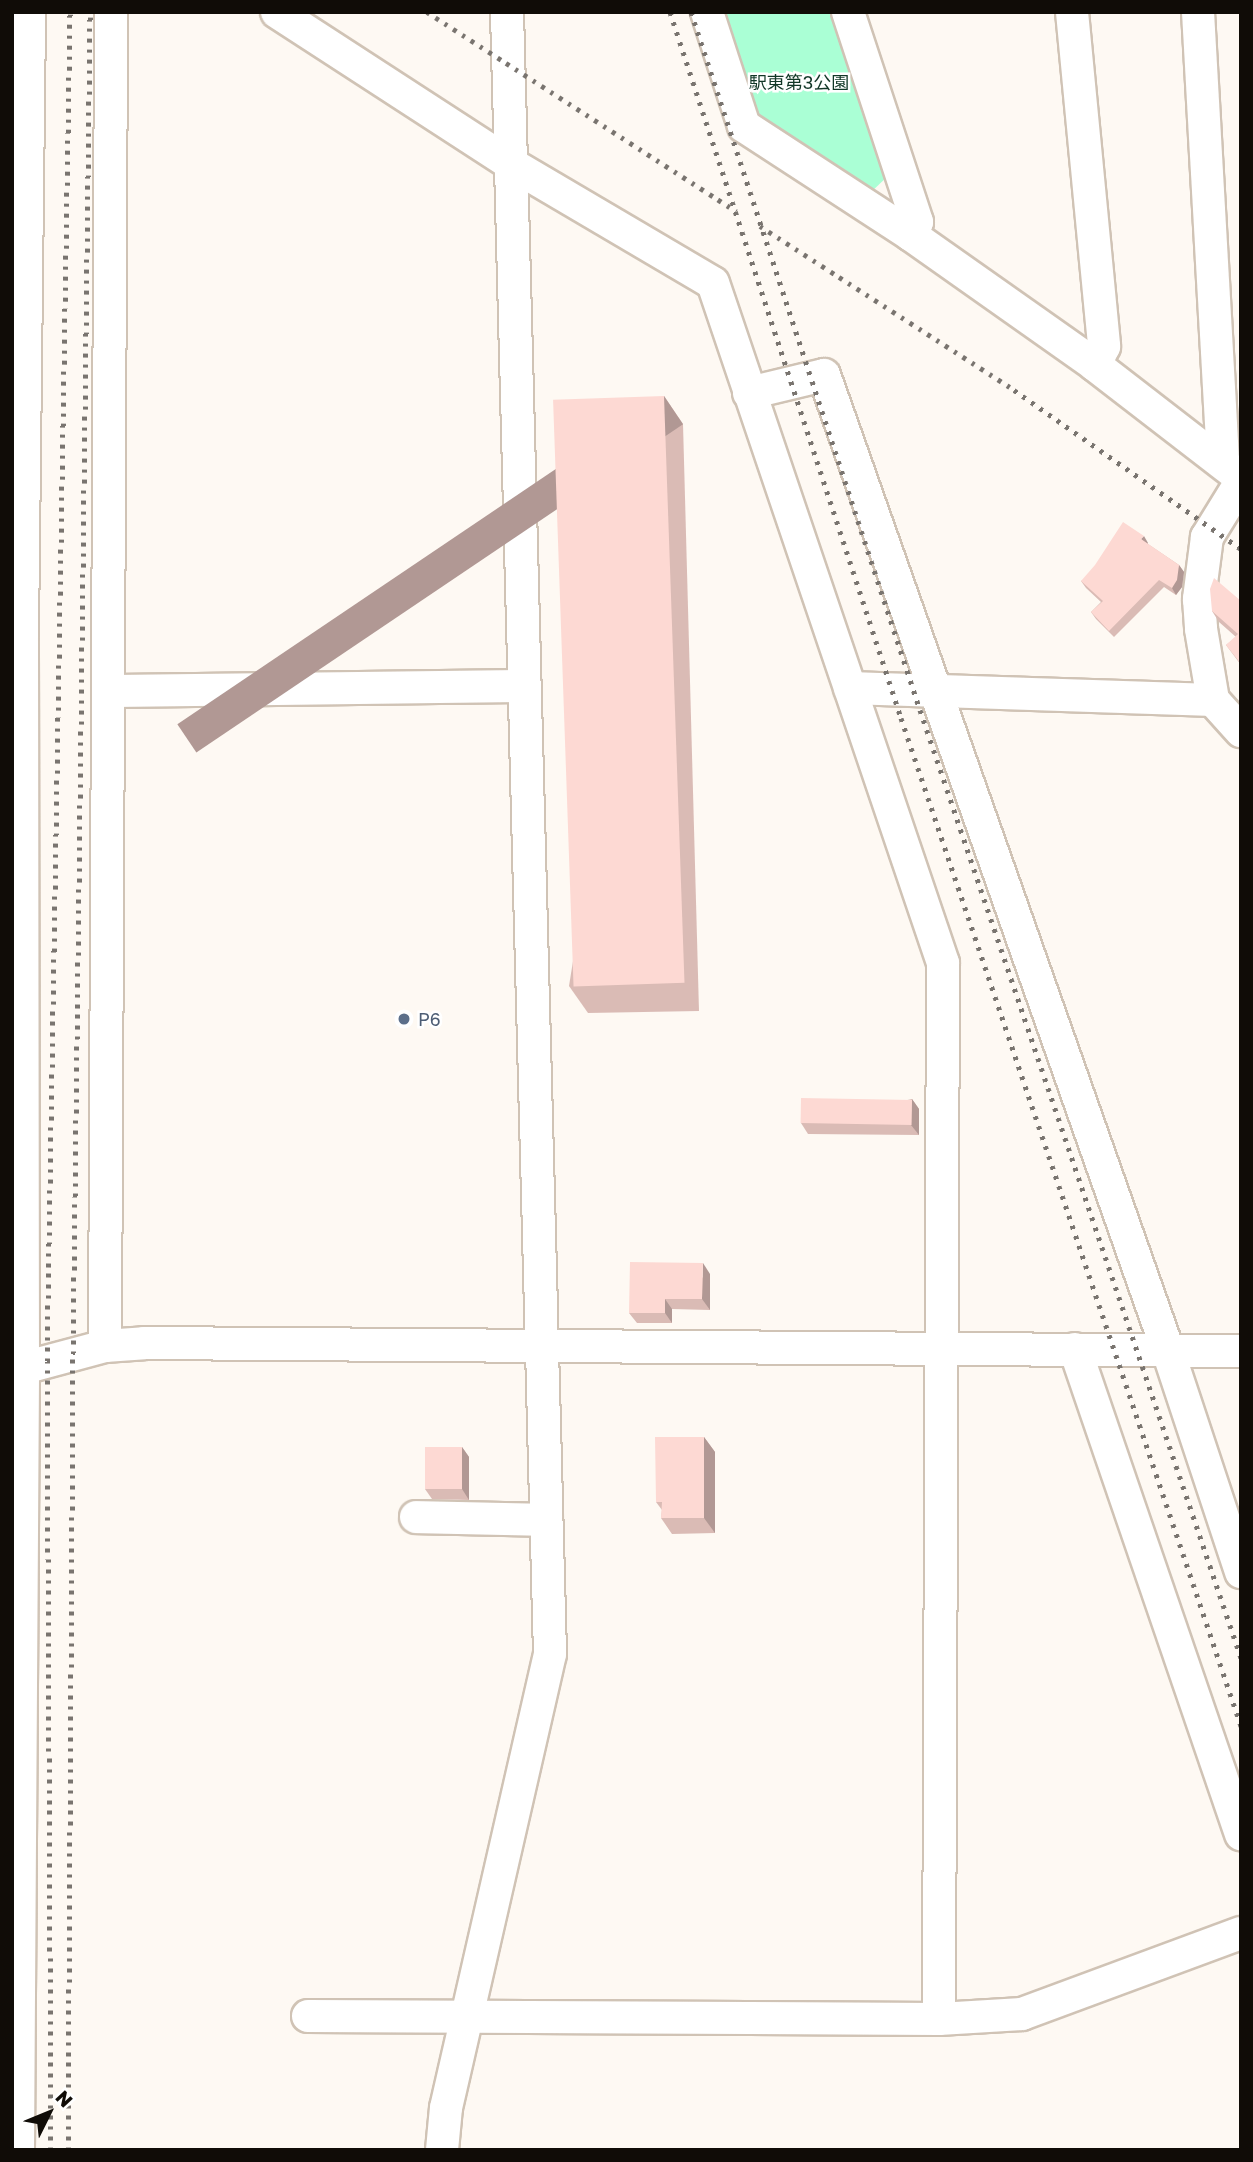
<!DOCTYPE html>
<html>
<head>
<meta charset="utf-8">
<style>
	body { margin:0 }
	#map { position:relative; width:1253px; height:2162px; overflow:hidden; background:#fef9f3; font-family:"Golos Text","Noto Sans JP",sans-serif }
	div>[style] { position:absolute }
	.green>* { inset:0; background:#aaffd5 }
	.roads { filter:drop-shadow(2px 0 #d0c3b5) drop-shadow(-2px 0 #d0c3b5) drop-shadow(0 2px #d0c3b5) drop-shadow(0 -2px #d0c3b5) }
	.minor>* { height:32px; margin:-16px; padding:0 16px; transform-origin:16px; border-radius:16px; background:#fff }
	.rail>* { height:5px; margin-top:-2.5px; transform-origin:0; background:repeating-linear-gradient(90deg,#79746f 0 3.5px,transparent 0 10.5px) }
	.wall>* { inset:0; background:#dabbb5 }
	.shaded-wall>* { inset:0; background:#b19894; transform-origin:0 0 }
	.building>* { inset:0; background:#fdd9d3; transform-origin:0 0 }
	.dots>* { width:19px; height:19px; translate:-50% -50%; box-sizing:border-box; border:4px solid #fff; border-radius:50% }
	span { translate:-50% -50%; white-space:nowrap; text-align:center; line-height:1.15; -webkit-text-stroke:5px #fff; paint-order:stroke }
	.park-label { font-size:18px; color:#113727 }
	.service-label { font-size:18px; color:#4e5e75 }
	.left { translate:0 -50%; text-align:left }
	.frame { position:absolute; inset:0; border:14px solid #100c07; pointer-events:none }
	.north { position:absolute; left:14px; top:2078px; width:70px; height:70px; -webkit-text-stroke:5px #fff; paint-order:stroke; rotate:47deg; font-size:19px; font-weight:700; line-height:28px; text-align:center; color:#100c07 }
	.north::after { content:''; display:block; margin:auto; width:24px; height:32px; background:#100c07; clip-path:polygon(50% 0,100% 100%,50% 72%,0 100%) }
</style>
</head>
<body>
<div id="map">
	<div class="green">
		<div style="clip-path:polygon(719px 12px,832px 12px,888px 176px,870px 193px,754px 116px)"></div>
	</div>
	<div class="roads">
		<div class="minor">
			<div style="left:277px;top:12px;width:279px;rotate:33deg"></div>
			<div style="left:511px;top:164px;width:234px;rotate:30.5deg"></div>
			<div style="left:713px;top:283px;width:718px;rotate:71.31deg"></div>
			<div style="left:943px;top:963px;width:1056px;rotate:90.22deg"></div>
			<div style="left:707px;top:12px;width:120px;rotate:72deg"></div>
			<div style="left:744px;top:126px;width:199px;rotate:33.1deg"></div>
			<div style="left:911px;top:235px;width:225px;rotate:35.2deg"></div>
			<div style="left:848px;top:12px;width:221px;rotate:71.8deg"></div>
			<div style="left:917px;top:222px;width:14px;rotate:115deg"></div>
			<div style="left:1072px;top:12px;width:336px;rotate:84.5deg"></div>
			<div style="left:1104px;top:346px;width:21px;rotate:115deg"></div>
			<div style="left:1095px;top:365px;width:185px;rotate:37.7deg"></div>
			<div style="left:1198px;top:12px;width:452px;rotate:86.8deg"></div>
			<div style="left:749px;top:393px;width:77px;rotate:-13.5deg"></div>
			<div style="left:824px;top:375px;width:1035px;rotate:70.58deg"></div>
			<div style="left:1168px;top:1351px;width:233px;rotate:71.7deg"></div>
			<div style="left:1241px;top:482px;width:65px;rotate:121.7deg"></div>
			<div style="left:1207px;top:537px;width:63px;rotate:97.4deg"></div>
			<div style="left:1199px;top:599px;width:30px;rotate:86deg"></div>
			<div style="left:1201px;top:629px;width:72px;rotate:80.4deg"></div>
			<div style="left:1213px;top:700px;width:42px;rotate:47.9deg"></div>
			<div style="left:850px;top:688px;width:363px;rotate:1.9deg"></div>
			<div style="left:110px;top:691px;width:415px;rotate:-0.7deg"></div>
			<div style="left:105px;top:1346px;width:1334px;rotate:-89.74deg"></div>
			<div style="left:1075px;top:1349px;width:513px;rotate:71.11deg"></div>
			<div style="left:12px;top:1371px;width:96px;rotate:-15deg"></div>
			<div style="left:105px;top:1346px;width:39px;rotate:-4deg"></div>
			<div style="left:144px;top:1343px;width:1097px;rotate:0.42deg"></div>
			<div style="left:416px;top:1517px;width:130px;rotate:1.3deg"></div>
			<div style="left:308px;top:2016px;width:631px;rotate:0.27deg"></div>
			<div style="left:939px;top:2019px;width:83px;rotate:-3.4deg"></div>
			<div style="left:1022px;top:2014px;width:233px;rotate:-20.3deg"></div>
			<div style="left:18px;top:2150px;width:783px;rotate:-89.63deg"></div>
			<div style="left:23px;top:1367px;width:734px;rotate:-90.08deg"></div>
			<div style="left:22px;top:633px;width:621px;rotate:-89.35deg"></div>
			<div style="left:442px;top:2150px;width:42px;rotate:-84.6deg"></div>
			<div style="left:446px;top:2108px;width:466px;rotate:-77.1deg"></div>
			<div style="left:550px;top:1654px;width:1643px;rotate:-91.5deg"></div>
		</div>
	</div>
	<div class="rail">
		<div style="left:427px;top:12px;width:368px;rotate:32.8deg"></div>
		<div style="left:670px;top:12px;width:743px;rotate:71.88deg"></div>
		<div style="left:901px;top:718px;width:1064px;rotate:71.36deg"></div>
		<div style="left:691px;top:12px;width:735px;rotate:71.84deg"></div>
		<div style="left:920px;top:710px;width:1001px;rotate:71.29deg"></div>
		<div style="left:760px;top:226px;width:302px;rotate:32.8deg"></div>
		<div style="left:1014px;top:390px;width:277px;rotate:35deg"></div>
		<div style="left:51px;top:2150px;width:789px;rotate:-90.29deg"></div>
		<div style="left:47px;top:1361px;width:1349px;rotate:-89.02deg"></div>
		<div style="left:68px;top:2150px;width:796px;rotate:-89.64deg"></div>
		<div style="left:73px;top:1354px;width:1342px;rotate:-89.27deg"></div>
	</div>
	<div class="wall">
		<div style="clip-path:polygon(664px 396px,683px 424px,699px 1011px,588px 1013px,569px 986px)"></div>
		<div style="clip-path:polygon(1148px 543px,1148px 544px,1179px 565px,1184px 572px,1182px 587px,1176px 595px,1164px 587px,1114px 637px,1096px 619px,1091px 612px,1101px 602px,1086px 588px,1081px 581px)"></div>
		<div style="clip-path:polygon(1241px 601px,1241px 665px,1226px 645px,1236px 637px,1219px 622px,1212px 611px)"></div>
		<div style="clip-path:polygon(912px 1099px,919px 1109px,919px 1135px,808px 1134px,801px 1123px)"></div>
		<div style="clip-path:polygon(710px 1274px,710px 1310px,672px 1309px,672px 1323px,637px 1323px,629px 1313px)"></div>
		<div style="clip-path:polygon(704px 1437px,715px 1452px,715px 1533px,672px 1534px,661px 1518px,662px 1510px,656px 1502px)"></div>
		<div style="clip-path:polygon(462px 1447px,469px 1457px,469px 1500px,432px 1499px,425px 1489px)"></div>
	</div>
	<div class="shaded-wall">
		<div style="left:664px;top:396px;width:34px;height:587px;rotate:56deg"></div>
		<div style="clip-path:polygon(1144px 536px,1148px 543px,1146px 546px,1141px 539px)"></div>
		<div style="clip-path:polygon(1179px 565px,1184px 572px,1182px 587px,1176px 595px,1172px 588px)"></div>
		<div style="clip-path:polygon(912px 1099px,919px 1109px,919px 1135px,911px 1125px)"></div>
		<div style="clip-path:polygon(703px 1263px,710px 1274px,710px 1310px,702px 1299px)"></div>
		<div style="clip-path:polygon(665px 1299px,672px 1309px,672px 1323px,665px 1313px)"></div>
		<div style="clip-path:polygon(704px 1437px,715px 1452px,715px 1533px,704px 1518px)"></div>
		<div style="clip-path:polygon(462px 1447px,469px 1457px,469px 1500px,462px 1489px)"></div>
	</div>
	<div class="building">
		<div style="left:664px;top:396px;width:587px;height:111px;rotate:88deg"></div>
		<div style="clip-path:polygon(1123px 522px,1144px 536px,1141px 539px,1179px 565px,1177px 580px,1172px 588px,1159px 580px,1109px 631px,1091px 612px,1103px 601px,1081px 581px,1095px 565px)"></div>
		<div style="clip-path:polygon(1214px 578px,1241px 601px,1241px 664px,1226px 645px,1238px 634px,1212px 611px,1210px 589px)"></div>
		<div style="left:801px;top:1098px;width:111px;height:25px;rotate:1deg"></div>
		<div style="clip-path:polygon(630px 1262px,703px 1263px,702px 1299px,665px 1299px,665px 1313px,629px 1313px)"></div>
		<div style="clip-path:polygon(655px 1437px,704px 1437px,704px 1518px,661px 1518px,662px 1502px,656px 1502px)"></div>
		<div style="left:425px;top:1447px;width:37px;height:42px"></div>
	</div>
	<div class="dots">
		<div style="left:404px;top:1019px;background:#5c6f8a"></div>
	</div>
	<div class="park-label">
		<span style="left:799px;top:82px">駅東第3公園</span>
	</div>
	<div class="service-label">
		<span class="left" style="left:418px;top:1019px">P6</span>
	</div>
	<div class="frame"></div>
	<div class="north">N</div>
</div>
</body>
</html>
